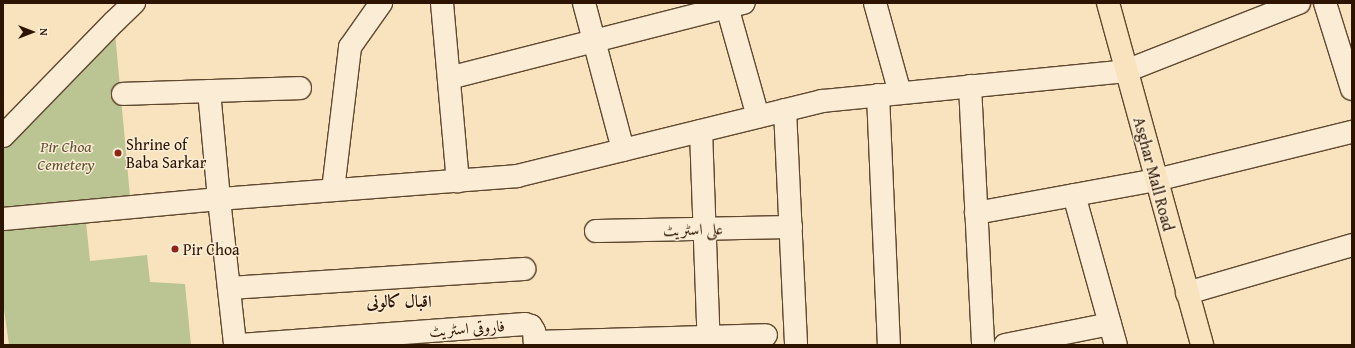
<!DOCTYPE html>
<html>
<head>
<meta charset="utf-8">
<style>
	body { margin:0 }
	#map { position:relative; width:1355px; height:348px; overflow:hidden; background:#f9e3be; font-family:"Gentium Book Plus",Amiri,serif }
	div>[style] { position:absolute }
	.green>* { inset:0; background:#bbc493 }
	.roads { filter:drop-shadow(1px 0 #5f4830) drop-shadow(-1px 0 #5f4830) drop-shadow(0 1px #5f4830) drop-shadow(0 -1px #5f4830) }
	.minor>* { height:22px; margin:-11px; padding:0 11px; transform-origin:11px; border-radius:11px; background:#fbedd5 }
	.major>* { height:22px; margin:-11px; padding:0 11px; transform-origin:11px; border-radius:11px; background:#f9e3be }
	.dots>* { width:11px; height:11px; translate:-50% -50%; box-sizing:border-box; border:2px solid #fbedd5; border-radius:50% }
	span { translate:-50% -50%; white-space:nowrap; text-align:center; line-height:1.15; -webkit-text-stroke:3px #fbedd5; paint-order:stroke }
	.poi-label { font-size:16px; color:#2c1401 }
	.left { translate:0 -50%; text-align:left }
	.park-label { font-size:16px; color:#5e5234; font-style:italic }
	.street-label { font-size:16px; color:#2c1401 }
	.neighbourhood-label { font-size:17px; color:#2c1401; font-weight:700 }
	.frame { position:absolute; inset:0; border:4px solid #2c1401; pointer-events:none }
	.north { position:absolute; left:12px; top:12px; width:40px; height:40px; -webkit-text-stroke:3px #fbedd5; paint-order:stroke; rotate:90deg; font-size:11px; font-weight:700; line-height:16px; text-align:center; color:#2c1401 }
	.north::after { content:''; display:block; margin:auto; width:14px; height:18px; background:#2c1401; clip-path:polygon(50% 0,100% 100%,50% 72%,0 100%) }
</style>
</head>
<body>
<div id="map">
	<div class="green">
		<div style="clip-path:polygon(114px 22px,131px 207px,85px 212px,90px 261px,147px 255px,150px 282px,185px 284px,191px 345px,9px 345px,3px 302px,3px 136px)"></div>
	</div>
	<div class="roads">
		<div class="minor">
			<div style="left:442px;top:3px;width:179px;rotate:84.9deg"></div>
			<div style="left:584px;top:3px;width:152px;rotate:75.1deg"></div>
			<div style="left:726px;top:3px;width:118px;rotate:74.3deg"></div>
			<div style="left:875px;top:3px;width:93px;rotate:74.5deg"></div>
			<div style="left:1325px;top:3px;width:90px;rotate:72.6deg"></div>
			<div style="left:449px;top:78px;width:304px;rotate:-14.3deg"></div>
			<div style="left:970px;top:86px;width:259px;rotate:87.1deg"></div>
			<div style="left:209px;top:91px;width:108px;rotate:84.7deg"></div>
			<div style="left:219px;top:199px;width:147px;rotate:83.7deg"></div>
			<div style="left:123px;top:94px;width:177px;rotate:-1.9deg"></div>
			<div style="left:878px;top:95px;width:250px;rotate:87.5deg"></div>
			<div style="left:785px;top:110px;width:235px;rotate:87.3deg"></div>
			<div style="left:701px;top:131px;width:214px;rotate:87.9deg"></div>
			<div style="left:3px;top:136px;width:159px;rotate:-45.8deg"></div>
			<div style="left:114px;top:22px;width:28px;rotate:-44deg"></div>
			<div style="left:333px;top:190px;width:144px;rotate:-83.2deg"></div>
			<div style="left:350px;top:47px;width:54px;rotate:-54.8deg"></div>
			<div style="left:1074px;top:195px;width:156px;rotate:74.4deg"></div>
			<div style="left:976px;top:213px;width:183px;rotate:-10.4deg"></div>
			<div style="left:1156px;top:180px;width:202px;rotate:-13.8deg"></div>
			<div style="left:3px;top:219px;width:217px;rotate:-5.3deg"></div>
			<div style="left:219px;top:199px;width:299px;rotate:-4.4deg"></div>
			<div style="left:517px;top:176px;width:314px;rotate:-13.8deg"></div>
			<div style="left:822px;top:101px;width:305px;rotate:-5.6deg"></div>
			<div style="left:1126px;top:71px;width:186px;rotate:-21.5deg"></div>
			<div style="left:596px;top:231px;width:195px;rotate:-1.2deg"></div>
			<div style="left:229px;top:288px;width:296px;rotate:-3.7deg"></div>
			<div style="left:1187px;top:293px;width:172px;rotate:-16.2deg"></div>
			<div style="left:535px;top:342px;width:231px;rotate:-1.7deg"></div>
			<div style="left:240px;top:345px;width:286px;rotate:-4.2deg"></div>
			<div style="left:525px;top:324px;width:6px;rotate:18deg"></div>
			<div style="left:531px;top:326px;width:6px;rotate:59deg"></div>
			<div style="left:534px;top:331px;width:14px;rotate:86deg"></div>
			<div style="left:1005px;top:345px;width:107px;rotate:-11.3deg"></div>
		</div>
		<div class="major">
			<div style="left:1108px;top:3px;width:355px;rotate:74.6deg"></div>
		</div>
	</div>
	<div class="dots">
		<div style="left:118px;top:153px;background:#8f2418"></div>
		<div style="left:175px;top:249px;background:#8f2418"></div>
	</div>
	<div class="poi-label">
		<span class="left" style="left:126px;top:153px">Shrine of<br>Baba Sarkar</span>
		<span class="left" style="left:183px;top:249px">Pir Choa</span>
	</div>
	<div class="park-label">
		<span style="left:66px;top:155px">Pir Choa<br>Cemetery</span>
	</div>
	<div class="street-label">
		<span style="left:1154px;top:174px;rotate:75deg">Asghar Mall Road</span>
		<span style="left:693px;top:229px;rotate:-1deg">علی اسٹریٹ</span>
		<span style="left:467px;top:328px;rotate:-4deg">فاروقی اسٹریٹ</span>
	</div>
	<div class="neighbourhood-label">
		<span style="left:399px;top:301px">اقبال کالونی</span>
	</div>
	<div class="frame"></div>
	<div class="north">N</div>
</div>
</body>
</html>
